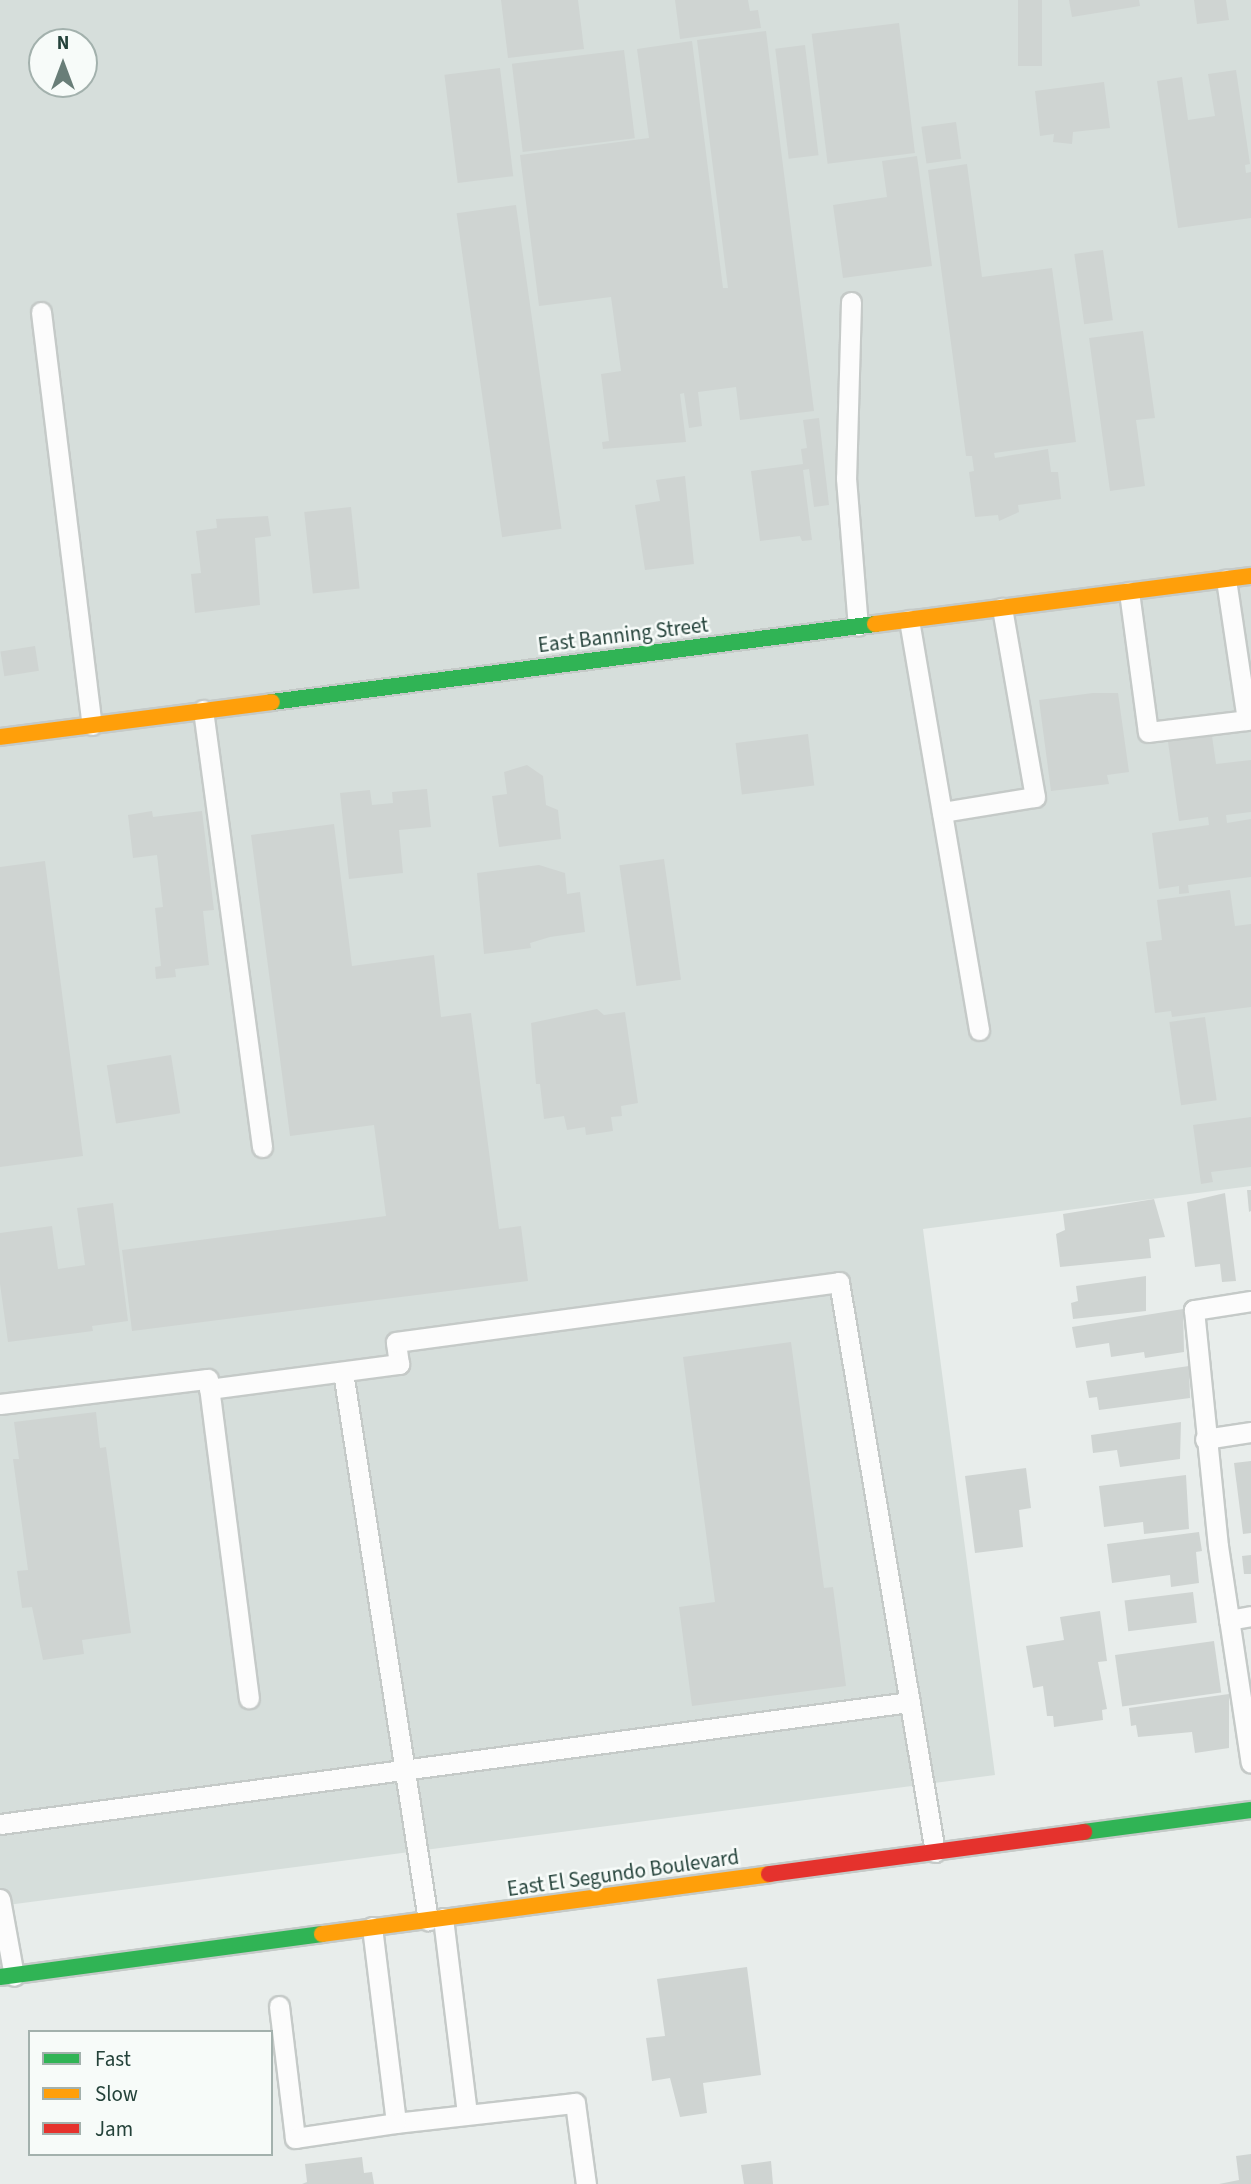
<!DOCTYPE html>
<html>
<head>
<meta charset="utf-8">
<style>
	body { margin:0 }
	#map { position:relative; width:1251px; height:2184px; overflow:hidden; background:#e8edeb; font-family:"Source Sans 3",sans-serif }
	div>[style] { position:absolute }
	.built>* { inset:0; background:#d6dedb }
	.building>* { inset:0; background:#cfd4d2; transform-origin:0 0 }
	.roads { filter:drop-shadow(2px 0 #c5cac8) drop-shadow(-2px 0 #c5cac8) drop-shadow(0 2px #c5cac8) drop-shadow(0 -2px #c5cac8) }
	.lane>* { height:19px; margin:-9.5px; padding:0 9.5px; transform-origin:9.5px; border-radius:9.5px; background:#fcfcfc }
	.fast>* { height:16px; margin:-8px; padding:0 8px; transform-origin:8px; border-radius:8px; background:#30b455 }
	.slow>* { height:16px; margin:-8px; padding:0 8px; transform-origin:8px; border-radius:8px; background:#ff9f0a }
	.jam>* { height:16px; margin:-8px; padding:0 8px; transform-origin:8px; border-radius:8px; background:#e5322d }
	span { translate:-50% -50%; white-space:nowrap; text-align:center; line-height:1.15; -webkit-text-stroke:5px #f7fbf9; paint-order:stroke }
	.street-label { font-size:21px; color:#24423a }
	.legend { position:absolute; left:28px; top:2030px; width:245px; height:126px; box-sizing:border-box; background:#f7fbf9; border:2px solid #a3b1ad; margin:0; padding:9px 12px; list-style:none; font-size:21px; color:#24423a }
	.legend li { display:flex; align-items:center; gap:14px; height:35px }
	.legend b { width:35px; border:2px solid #a3b1ad }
	.north { position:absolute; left:28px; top:28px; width:70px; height:70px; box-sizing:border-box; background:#f7fbf9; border:2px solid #a3b1ad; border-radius:50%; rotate:0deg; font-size:19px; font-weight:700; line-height:28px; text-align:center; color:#24423a }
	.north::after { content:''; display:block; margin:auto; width:24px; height:32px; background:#697e78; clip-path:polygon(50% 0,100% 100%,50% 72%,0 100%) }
</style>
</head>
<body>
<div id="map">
	<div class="built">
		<div style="clip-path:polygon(evenodd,0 0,1251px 0,1251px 1186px,923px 1229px,995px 1775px,0 1906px,0 0,42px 42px,84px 42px,84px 84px,42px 84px,42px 42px)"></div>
	</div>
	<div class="building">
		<div style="clip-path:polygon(501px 0,578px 0,584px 49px,508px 58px)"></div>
		<div style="clip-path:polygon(675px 0,748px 0,750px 11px,758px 10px,761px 28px,680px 39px)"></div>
		<div style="left:1018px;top:0;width:24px;height:66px"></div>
		<div style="clip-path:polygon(1069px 0,1139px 0,1140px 6px,1072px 17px)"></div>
		<div style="clip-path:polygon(1194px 0,1226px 0,1229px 20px,1197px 24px)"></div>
		<div style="left:899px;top:23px;width:131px;height:88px;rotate:83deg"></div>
		<div style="clip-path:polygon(766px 31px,814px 411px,740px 420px,736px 387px,698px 392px,702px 426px,689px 428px,684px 393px,680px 394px,686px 442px,603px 449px,602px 442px,609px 441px,601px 374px,621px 371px,611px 297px,539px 306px,520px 155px,649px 138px,637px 49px,692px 41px,723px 288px,728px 288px,697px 40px)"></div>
		<div style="left:805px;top:45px;width:111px;height:30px;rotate:83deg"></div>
		<div style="left:624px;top:50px;width:89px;height:113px;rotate:83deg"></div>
		<div style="left:500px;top:68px;width:109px;height:56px;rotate:83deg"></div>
		<div style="clip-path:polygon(1236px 70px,1250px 164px,1245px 165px,1246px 173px,1251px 172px,1251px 218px,1178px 228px,1157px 81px,1182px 77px,1188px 120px,1215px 116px,1208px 74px)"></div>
		<div style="clip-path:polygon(1104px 82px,1110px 128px,1073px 132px,1072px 144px,1053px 142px,1054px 134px,1040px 136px,1035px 91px)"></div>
		<div style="left:956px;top:122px;width:37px;height:35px;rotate:82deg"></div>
		<div style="clip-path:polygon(917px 156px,932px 266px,843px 278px,833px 205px,887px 197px,882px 161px)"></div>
		<div style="clip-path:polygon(967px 164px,982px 277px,1052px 268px,1076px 442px,994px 453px,995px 458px,1048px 449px,1051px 472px,1058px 472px,1061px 499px,1018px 505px,1019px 512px,999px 521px,998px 515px,975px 517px,969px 472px,974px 471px,972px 456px,966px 456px,928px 170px)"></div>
		<div style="left:516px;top:205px;width:327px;height:60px;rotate:82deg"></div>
		<div style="left:1103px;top:250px;width:71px;height:29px;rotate:82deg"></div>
		<div style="clip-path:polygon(1143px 331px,1155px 418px,1136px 420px,1145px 486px,1110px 491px,1089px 338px)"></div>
		<div style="clip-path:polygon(819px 418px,829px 505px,814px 507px,809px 469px,803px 470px,812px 540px,802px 541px,800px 536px,760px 541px,751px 471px,803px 464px,801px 449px,807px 448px,803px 420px)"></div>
		<div style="clip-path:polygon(685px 476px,694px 564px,645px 570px,635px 505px,660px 501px,656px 480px)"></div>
		<div style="left:351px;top:507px;width:82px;height:47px;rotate:84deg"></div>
		<div style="clip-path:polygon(268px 516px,271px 536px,255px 538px,260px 605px,195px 613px,191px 574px,201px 573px,196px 531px,217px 528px,216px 519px)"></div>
		<div style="left:35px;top:646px;width:25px;height:35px;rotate:81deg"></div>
		<div style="clip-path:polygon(1093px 693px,1118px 693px,1129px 772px,1107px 775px,1109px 784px,1051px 791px,1039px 700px)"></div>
		<div style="left:808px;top:734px;width:52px;height:73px;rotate:83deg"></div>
		<div style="clip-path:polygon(1212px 736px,1216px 764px,1251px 760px,1251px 812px,1226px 815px,1227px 823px,1251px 819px,1251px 877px,1188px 885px,1189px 893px,1179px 894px,1179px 886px,1159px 889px,1152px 833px,1209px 825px,1208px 817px,1179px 821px,1168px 742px)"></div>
		<div style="clip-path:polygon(527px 765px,543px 776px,546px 805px,558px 810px,561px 839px,499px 847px,492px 796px,507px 794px,504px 772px)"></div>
		<div style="clip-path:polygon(427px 789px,431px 827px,399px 830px,403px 873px,349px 879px,340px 793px,370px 790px,372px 805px,393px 803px,392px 792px)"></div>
		<div style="clip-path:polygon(152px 811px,153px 817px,202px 811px,214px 910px,203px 911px,209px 965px,175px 969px,176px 977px,156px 979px,155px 967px,161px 966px,155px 908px,163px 907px,157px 855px,133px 858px,128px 815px)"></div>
		<div style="clip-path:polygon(334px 824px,352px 966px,434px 955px,441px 1017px,471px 1013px,499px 1229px,521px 1226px,528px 1281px,132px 1331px,122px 1250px,386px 1216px,374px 1125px,290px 1136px,251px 835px)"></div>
		<div style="left:664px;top:859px;width:122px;height:45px;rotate:82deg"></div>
		<div style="clip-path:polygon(45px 861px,83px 1156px,0 1167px,0 867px)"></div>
		<div style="clip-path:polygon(539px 865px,565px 873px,567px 894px,580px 892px,585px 932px,550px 937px,530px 943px,531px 948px,484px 954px,477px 873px)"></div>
		<div style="clip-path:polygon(1230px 890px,1235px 926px,1251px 924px,1251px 1007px,1172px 1017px,1171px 1011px,1155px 1013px,1146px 942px,1162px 940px,1157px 900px)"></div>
		<div style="clip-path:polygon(597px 1009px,604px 1015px,625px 1012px,638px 1103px,621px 1106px,622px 1116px,611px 1117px,613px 1131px,586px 1135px,585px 1127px,567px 1130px,564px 1116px,544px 1119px,540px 1084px,536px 1084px,531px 1023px)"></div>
		<div style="left:1205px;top:1017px;width:84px;height:36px;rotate:82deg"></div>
		<div style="left:171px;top:1055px;width:59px;height:65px;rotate:81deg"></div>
		<div style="clip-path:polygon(1251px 1117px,1251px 1167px,1211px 1172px,1213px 1182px,1201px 1184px,1193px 1125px)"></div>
		<div style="clip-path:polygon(1247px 1190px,1251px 1190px,1251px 1211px,1249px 1212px)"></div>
		<div style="clip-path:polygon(1225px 1193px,1236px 1281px,1222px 1282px,1220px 1264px,1195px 1267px,1187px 1202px)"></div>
		<div style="clip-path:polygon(1154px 1199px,1165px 1237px,1149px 1239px,1151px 1258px,1060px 1267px,1056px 1234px,1065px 1230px,1063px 1214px)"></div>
		<div style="clip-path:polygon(113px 1203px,128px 1321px,92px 1326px,93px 1331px,8px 1342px,0 1284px,0 1233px,52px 1226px,58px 1269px,85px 1265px,77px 1208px)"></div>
		<div style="clip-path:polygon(1146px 1276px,1146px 1311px,1073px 1319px,1071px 1303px,1078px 1301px,1076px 1286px)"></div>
		<div style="clip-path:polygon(1183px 1309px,1184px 1352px,1145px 1358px,1144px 1352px,1111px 1357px,1109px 1343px,1076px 1348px,1072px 1327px)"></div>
		<div style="clip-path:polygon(791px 1342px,824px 1588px,833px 1587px,846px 1686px,692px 1706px,679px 1607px,715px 1602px,683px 1357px)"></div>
		<div style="clip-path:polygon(1189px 1366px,1190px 1398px,1099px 1410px,1097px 1397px,1089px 1398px,1086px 1381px)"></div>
		<div style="clip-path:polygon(96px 1412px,100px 1448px,106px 1447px,131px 1633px,82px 1640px,84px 1654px,43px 1660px,32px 1607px,22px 1608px,17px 1571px,28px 1570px,13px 1459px,19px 1459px,14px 1422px)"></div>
		<div style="clip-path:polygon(1181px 1422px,1180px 1459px,1120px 1467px,1117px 1450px,1093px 1453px,1091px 1435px)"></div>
		<div style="clip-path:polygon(1251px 1461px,1251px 1533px,1243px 1534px,1234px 1463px)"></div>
		<div style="clip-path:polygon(1026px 1468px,1031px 1508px,1019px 1510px,1023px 1547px,975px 1553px,965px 1476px)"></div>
		<div style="clip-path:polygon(1186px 1475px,1189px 1529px,1144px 1534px,1143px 1522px,1104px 1527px,1099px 1486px)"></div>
		<div style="clip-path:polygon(1199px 1532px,1202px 1551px,1196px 1552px,1199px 1583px,1171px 1587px,1170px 1575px,1112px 1583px,1107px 1544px)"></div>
		<div style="clip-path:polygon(1251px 1555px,1251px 1574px,1244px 1574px,1242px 1556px)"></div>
		<div style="left:1193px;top:1592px;width:31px;height:69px;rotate:83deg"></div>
		<div style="clip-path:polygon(1100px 1611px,1107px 1661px,1098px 1662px,1107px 1709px,1102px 1710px,1103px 1720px,1054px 1727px,1053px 1716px,1047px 1716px,1043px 1686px,1033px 1688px,1026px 1646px,1064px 1640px,1060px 1617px)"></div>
		<div style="left:1214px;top:1641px;width:52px;height:100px;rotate:82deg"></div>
		<div style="clip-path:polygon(1229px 1694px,1229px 1748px,1195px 1753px,1192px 1732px,1138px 1737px,1136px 1725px,1131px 1726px,1129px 1708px)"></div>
		<div style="clip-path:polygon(747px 1967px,761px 2075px,703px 2083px,707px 2113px,680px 2117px,670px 2078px,652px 2081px,646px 2038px,665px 2036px,657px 1979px)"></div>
		<div style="clip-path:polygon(1251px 2154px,1251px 2184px,1219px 2184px,1239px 2180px,1236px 2156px)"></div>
		<div style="clip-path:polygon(362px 2157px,364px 2173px,372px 2172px,374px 2184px,302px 2184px,307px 2182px,305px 2164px)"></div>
		<div style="clip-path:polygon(771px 2161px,773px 2184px,744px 2184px,741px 2165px)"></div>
	</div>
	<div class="roads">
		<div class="lane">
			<div style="left:851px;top:302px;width:176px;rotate:91.6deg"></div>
			<div style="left:846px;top:478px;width:148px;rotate:85.4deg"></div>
			<div style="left:41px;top:312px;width:416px;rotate:83deg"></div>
			<div style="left:1129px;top:592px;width:141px;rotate:82.3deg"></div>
			<div style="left:1148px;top:732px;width:100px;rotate:-6.9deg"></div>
			<div style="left:1247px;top:720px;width:142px;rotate:-98.5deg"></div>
			<div style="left:909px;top:620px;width:416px;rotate:80.3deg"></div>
			<div style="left:203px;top:710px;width:441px;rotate:82.3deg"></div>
			<div style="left:942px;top:812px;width:94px;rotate:-9.2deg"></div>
			<div style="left:1035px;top:797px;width:192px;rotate:-99.9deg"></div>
			<div style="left:1251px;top:1301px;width:58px;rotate:171deg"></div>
			<div style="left:1194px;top:1310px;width:237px;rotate:84.2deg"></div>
			<div style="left:1218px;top:1546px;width:219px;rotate:81.4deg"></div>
			<div style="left:343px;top:1372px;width:555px;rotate:81.18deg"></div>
			<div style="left:209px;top:1389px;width:192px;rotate:-7.5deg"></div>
			<div style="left:399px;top:1364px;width:22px;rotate:-98deg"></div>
			<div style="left:396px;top:1342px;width:447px;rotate:-7.7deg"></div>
			<div style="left:839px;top:1282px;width:578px;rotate:80.44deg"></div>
			<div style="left:0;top:1404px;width:209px;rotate:-6.9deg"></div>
			<div style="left:208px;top:1379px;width:322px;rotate:82.7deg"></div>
			<div style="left:1205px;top:1439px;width:47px;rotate:-8.7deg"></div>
			<div style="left:1229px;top:1620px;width:22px;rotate:-10deg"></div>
			<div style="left:0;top:1824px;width:918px;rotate:-7.64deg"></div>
			<div style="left:0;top:1899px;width:78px;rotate:79.7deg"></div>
			<div style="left:443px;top:1918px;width:196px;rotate:83deg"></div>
			<div style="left:372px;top:1927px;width:197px;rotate:83deg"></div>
			<div style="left:396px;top:2123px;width:180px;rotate:-6.4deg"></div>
			<div style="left:575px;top:2103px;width:82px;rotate:82.3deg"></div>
			<div style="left:279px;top:2006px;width:133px;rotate:83.1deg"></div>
			<div style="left:295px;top:2138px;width:102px;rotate:-8.4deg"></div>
		</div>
		<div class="fast">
			<div style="left:272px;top:702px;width:608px;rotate:-7.37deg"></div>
			<div style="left:1084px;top:1832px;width:168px;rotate:-7.5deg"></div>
			<div style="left:0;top:1977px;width:325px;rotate:-7.6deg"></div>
		</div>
		<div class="slow">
			<div style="left:875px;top:624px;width:379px;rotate:-7.3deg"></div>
			<div style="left:0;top:737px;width:274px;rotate:-7.3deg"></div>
			<div style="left:322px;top:1934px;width:451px;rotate:-7.6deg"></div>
		</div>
		<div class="jam">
			<div style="left:769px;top:1874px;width:318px;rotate:-7.6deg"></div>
		</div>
	</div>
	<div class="street-label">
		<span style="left:623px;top:635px;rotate:-7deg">East Banning Street</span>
		<span style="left:623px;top:1873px;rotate:-8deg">East El Segundo Boulevard</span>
	</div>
	<ul class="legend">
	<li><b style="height:9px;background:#30b455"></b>Fast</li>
	<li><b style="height:9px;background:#ff9f0a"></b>Slow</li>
	<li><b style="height:9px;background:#e5322d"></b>Jam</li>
	</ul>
	<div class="north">N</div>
</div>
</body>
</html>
